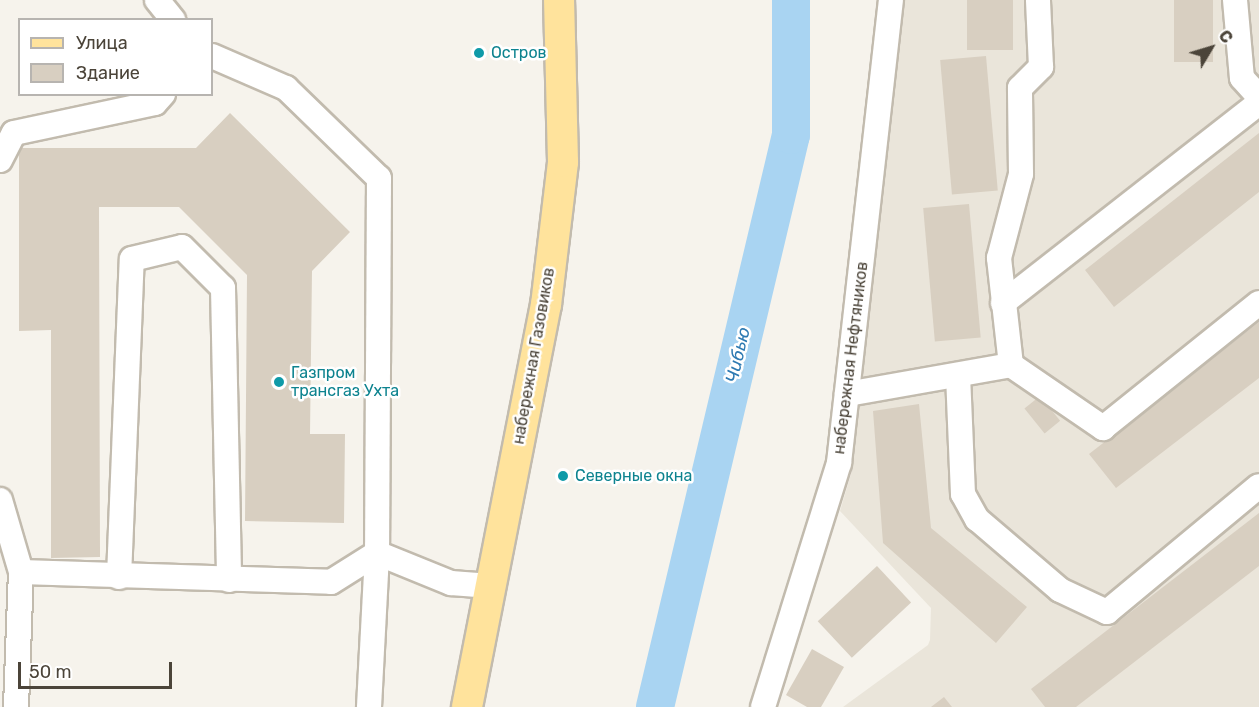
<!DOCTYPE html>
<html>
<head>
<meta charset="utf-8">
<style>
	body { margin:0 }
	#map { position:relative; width:1259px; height:707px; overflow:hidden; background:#f6f3ec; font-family:Rubik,sans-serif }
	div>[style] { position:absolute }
	.residential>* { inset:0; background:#eae5da }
	.river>* { height:38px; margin:-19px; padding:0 19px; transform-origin:19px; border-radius:19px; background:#a9d4f2 }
	.building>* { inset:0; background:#d8cfc1; transform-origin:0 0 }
	.roads { filter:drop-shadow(2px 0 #c2bbae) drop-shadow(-2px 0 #c2bbae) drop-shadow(0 2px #c2bbae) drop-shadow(0 -2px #c2bbae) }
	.minor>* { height:24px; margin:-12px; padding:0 12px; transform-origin:12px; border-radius:12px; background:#fff }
	.major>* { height:30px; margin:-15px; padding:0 15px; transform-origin:15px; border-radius:15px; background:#ffe39c }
	.dots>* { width:16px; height:16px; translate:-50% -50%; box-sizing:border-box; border:3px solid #fff; border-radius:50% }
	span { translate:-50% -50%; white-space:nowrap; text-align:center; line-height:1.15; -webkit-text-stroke:5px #fff; paint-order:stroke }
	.culture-label { font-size:16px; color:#0d838f }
	.left { translate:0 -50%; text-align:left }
	.street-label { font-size:16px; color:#4b4439 }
	.water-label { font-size:18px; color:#2e7ab2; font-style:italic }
	.legend { position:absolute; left:18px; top:18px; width:195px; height:78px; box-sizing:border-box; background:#fff; border:2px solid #b7b4b0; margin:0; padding:8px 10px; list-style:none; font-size:18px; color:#4b4439 }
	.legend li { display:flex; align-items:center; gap:12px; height:30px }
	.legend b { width:30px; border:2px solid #b7b4b0 }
	.north { position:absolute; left:1181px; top:18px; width:60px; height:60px; -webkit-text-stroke:4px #fff; paint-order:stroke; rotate:52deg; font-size:16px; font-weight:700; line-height:24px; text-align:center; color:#4b4439 }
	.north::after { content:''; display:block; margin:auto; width:21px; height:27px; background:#4b4439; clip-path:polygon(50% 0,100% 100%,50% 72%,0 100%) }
	.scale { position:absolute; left:18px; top:662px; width:154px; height:27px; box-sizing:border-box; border:3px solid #4b4439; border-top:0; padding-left:8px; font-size:18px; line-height:21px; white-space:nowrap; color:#4b4439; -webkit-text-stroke:4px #fff; paint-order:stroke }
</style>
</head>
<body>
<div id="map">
	<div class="residential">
		<div style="clip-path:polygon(898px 0,1259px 0,1259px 707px,843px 707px,928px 645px,930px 640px,931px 608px,840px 511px,851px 474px,857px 376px)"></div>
	</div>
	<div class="river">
		<div style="left:655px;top:707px;width:588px;rotate:-76.63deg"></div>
		<div style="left:791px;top:135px;width:135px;rotate:-90deg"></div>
	</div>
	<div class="building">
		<div style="left:967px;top:0;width:46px;height:50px"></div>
		<div style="left:1174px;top:0;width:39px;height:62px"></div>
		<div style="left:986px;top:56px;width:135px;height:46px;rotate:85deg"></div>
		<div style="clip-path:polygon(230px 113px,350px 232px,312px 271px,310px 434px,345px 434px,344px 523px,245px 521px,247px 275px,179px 207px,99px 207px,100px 557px,51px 558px,51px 330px,19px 331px,19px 148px,196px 148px)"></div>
		<div style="clip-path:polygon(1259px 133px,1259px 192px,1114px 307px,1085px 270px)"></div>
		<div style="left:969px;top:204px;width:134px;height:46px;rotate:85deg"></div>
		<div style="clip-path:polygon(1259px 322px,1259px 378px,1116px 488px,1089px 454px)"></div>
		<div style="left:1040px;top:396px;width:32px;height:20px;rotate:51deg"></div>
		<div style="clip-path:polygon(919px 404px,931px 528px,1027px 607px,996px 643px,883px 543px,873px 411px)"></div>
		<div style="clip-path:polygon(1259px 513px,1259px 566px,1076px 707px,1045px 707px,1031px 689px)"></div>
		<div style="left:877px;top:566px;width:50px;height:81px;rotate:47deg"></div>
		<div style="clip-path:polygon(812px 649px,844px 667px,821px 707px,807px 707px,786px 695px)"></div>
		<div style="clip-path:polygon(944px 697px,952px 707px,931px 707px)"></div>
	</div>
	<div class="roads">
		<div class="minor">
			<div style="left:157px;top:0;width:26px;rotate:51deg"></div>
			<div style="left:1235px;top:0;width:78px;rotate:84.9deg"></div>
			<div style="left:1242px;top:78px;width:25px;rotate:48deg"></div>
			<div style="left:212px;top:56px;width:81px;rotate:23.4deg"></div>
			<div style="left:286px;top:88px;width:129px;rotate:44.1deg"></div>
			<div style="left:379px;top:178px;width:375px;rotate:90.3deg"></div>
			<div style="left:377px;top:553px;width:80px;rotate:22.1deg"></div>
			<div style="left:451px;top:583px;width:40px;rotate:4.3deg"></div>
			<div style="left:0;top:160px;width:30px;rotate:-63deg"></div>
			<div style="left:14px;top:133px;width:144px;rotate:-12deg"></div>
			<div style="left:155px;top:103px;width:12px;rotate:-48deg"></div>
			<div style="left:1003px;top:303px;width:325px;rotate:-38deg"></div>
			<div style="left:1011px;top:365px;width:112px;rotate:34.4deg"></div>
			<div style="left:1103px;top:428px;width:200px;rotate:-38.7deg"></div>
			<div style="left:958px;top:375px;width:119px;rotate:87.6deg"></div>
			<div style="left:963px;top:494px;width:29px;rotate:61deg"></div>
			<div style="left:977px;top:519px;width:109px;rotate:40.5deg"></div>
			<div style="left:1060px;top:590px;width:52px;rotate:25.1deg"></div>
			<div style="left:1107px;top:612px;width:197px;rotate:-39.7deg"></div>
			<div style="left:847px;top:394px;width:167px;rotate:-10deg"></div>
			<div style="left:1011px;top:365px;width:108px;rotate:-96.4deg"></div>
			<div style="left:999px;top:258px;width:87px;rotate:-75.3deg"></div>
			<div style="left:1021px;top:174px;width:86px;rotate:-90.7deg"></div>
			<div style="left:1020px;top:88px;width:30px;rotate:-45deg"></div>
			<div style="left:1041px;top:67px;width:67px;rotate:-92.6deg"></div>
			<div style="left:0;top:500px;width:75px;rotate:73.7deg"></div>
			<div style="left:21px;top:572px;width:310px;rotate:1.8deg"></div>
			<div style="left:331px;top:582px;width:54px;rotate:-32.2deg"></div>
			<div style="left:119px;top:577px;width:318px;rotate:-87.7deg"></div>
			<div style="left:132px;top:259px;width:51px;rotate:-13.5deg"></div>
			<div style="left:182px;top:247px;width:58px;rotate:45deg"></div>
			<div style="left:223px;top:288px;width:292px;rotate:88.8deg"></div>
			<div style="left:16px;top:707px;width:135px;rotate:-87.9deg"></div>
			<div style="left:369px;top:707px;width:154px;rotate:-87deg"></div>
			<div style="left:763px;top:707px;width:256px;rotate:-72.7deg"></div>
			<div style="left:839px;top:463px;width:466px;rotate:-83.6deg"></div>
		</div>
		<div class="major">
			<div style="left:467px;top:707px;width:410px;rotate:-78.9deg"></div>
			<div style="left:546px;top:305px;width:144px;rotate:-83.2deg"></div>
			<div style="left:563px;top:162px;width:162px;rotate:-91.4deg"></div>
		</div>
	</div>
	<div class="dots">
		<div style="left:479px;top:53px;background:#0f9aa8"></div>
		<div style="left:279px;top:382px;background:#0f9aa8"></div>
		<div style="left:563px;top:476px;background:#0f9aa8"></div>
	</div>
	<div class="culture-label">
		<span class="left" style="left:491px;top:53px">Остров</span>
		<span class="left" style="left:291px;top:382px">Газпром<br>трансгаз Ухта</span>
		<span class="left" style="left:575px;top:476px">Северные окна</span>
	</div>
	<div class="street-label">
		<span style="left:534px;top:356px;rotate:-80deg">набережная Газовиков</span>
		<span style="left:851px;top:358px;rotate:-83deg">набережная Нефтяников</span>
	</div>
	<div class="water-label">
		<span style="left:738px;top:355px;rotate:-77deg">Чибью</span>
	</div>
	<ul class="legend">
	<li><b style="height:8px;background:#ffe39c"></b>Улица</li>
	<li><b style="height:16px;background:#d8cfc1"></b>Здание</li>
	</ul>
	<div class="north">С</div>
	<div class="scale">50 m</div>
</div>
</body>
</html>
